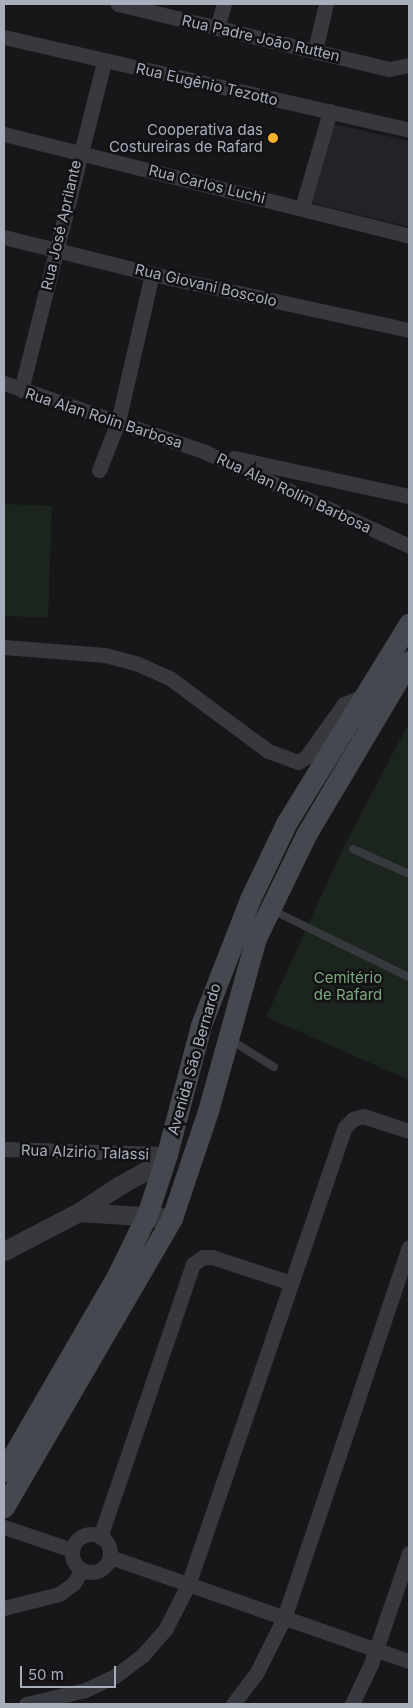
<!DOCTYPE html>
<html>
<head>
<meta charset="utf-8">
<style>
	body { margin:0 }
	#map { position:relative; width:413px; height:1708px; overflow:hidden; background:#171719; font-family:Inter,sans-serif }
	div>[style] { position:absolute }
	.built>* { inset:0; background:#232327 }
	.green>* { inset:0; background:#1c251d; transform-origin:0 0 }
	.service>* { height:8px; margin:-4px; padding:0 4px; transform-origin:4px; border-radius:4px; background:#38393f }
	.minor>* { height:15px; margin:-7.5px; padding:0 7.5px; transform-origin:7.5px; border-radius:7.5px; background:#38393f }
	.minor>.ring { margin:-7.5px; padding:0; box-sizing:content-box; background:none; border:15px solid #38393f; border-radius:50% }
	.tertiary>* { height:19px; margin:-9.5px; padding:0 9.5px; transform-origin:9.5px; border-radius:9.5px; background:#38393f }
	.secondary>* { height:21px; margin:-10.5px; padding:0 10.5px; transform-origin:10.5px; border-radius:10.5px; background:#45484f }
	.dots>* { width:14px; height:14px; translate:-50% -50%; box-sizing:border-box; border:2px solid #121215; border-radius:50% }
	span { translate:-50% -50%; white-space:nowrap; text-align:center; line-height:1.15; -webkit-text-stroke:5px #121215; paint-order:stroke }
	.street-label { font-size:15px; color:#a8aebb }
	.poi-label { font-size:15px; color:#a8aebb }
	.right { translate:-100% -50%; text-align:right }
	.park-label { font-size:15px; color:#7da77e }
	.frame { position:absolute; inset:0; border:5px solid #a8aebb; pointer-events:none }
	.scale { position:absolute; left:20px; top:1666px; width:96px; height:22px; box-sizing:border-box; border:2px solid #a8aebb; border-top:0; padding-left:6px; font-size:15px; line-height:18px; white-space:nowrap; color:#a8aebb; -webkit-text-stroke:4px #121215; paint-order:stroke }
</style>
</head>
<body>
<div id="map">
	<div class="built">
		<div style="clip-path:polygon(334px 124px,409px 141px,409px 227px,312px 203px)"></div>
	</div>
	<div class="green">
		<div style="left:4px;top:504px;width:48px;height:112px;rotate:2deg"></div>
		<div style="clip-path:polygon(409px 723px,409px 1080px,266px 1017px,343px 848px)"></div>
	</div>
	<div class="service">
		<div style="left:353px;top:849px;width:61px;rotate:24.1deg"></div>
		<div style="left:272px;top:910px;width:153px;rotate:26.1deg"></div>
		<div style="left:229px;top:1039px;width:53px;rotate:31.9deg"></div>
	</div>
	<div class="minor">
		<div style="left:118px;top:4px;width:279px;rotate:13.5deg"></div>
		<div style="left:389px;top:69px;width:20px;rotate:-11deg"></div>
		<div style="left:217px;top:28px;width:25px;rotate:-74deg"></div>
		<div style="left:4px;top:37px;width:416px;rotate:12.9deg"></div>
		<div style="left:315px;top:50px;width:47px;rotate:-76.6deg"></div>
		<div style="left:4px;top:134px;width:418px;rotate:14.1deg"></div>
		<div style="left:302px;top:208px;width:101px;rotate:-73.9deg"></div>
		<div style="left:4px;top:237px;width:153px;rotate:14deg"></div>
		<div style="left:152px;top:274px;width:263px;rotate:12.3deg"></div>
		<div style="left:4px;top:383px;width:213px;rotate:18.9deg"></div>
		<div style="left:205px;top:452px;width:225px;rotate:24.7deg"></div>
		<div style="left:21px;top:390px;width:339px;rotate:-75.8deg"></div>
		<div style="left:234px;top:458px;width:179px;rotate:12.3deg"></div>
		<div style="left:99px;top:470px;width:52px;rotate:-68.4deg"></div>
		<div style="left:118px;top:422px;width:152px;rotate:-77.1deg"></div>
		<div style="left:4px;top:647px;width:101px;rotate:4.5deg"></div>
		<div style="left:105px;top:655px;width:34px;rotate:15deg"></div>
		<div style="left:138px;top:664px;width:36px;rotate:24deg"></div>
		<div style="left:171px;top:679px;width:121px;rotate:36.6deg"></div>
		<div style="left:268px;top:751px;width:32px;rotate:20deg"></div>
		<div style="left:298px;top:762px;width:9px;rotate:-32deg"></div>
		<div style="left:306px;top:757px;width:65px;rotate:-54.4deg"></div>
		<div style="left:344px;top:704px;width:24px;rotate:-22deg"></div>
		<div style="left:4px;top:1149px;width:163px;rotate:1.8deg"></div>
		<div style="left:4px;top:1527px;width:72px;rotate:18.7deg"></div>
		<div class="ring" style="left:72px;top:1534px;width:23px;height:23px"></div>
		<div style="left:100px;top:1537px;width:288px;rotate:-71.2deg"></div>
		<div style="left:193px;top:1264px;width:12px;rotate:-35deg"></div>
		<div style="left:203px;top:1257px;width:9px"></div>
		<div style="left:212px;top:1257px;width:83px;rotate:18.2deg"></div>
		<div style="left:110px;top:1557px;width:317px;rotate:19.2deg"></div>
		<div style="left:4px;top:1608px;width:57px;rotate:-14.3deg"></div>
		<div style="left:59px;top:1594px;width:17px;rotate:-36deg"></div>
		<div style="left:73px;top:1584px;width:17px;rotate:-57deg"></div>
		<div style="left:26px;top:1704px;width:61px;rotate:-13.3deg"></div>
		<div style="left:85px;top:1690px;width:33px;rotate:-25deg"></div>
		<div style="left:115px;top:1676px;width:34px;rotate:-37deg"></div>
		<div style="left:142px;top:1656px;width:35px;rotate:-49deg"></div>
		<div style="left:165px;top:1630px;width:51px;rotate:-62.9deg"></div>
		<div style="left:188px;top:1585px;width:484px;rotate:-71.1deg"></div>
		<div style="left:345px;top:1127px;width:11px;rotate:-45deg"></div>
		<div style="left:353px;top:1119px;width:10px;rotate:-17deg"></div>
		<div style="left:363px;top:1116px;width:48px;rotate:18.1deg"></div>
		<div style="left:233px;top:1704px;width:38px;rotate:-53deg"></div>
		<div style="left:256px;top:1674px;width:63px;rotate:-63.4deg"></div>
		<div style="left:284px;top:1618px;width:391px;rotate:-71.4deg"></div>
		<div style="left:352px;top:1704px;width:44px;rotate:-64.6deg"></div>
		<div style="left:371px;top:1664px;width:117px;rotate:-71.1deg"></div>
	</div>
	<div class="tertiary">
		<div style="left:79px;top:1212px;width:93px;rotate:3.7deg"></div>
		<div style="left:4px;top:1251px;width:85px;rotate:-27.5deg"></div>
		<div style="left:79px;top:1212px;width:49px;rotate:-33.4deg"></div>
		<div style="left:120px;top:1185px;width:51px;rotate:-29.1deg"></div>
	</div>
	<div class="secondary">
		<div style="left:4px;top:1471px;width:225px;rotate:-59.9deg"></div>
		<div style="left:117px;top:1276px;width:68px;rotate:-63.8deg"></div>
		<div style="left:147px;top:1215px;width:64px;rotate:-71.8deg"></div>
		<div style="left:167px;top:1154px;width:133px;rotate:-75.2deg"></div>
		<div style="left:201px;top:1025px;width:137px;rotate:-68.7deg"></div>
		<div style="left:251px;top:897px;width:83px;rotate:-64.4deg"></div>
		<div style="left:287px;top:822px;width:233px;rotate:-58.4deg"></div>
		<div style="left:4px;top:1507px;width:334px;rotate:-59.8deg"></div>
		<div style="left:172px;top:1218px;width:113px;rotate:-71.4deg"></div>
		<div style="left:208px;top:1111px;width:180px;rotate:-74.5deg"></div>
		<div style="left:256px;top:938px;width:117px;rotate:-64.1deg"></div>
		<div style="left:307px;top:833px;width:200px;rotate:-59.3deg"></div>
	</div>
	<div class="dots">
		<div style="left:273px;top:138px;background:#ffaf29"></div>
	</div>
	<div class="street-label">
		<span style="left:261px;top:38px;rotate:13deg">Rua Padre João Rutten</span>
		<span style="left:207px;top:84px;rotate:13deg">Rua Eugênio Tezotto</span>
		<span style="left:207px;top:184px;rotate:14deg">Rua Carlos Luchi</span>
		<span style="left:61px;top:225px;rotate:-77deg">Rua José Aprilante</span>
		<span style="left:206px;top:285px;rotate:13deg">Rua Giovani Boscolo</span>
		<span style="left:104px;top:418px;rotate:18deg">Rua Alan Rolin Barbosa</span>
		<span style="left:294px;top:493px;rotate:25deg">Rua Alan Rolim Barbosa</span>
		<span style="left:194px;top:1059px;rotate:-74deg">Avenida São Bernardo</span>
		<span style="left:85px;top:1152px;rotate:2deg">Rua Alzirio Talassi</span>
	</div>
	<div class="poi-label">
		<span class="right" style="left:263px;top:138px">Cooperativa das<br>Costureiras de Rafard</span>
	</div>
	<div class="park-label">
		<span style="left:348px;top:986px">Cemitério<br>de Rafard</span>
	</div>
	<div class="frame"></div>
	<div class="scale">50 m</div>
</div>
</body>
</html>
